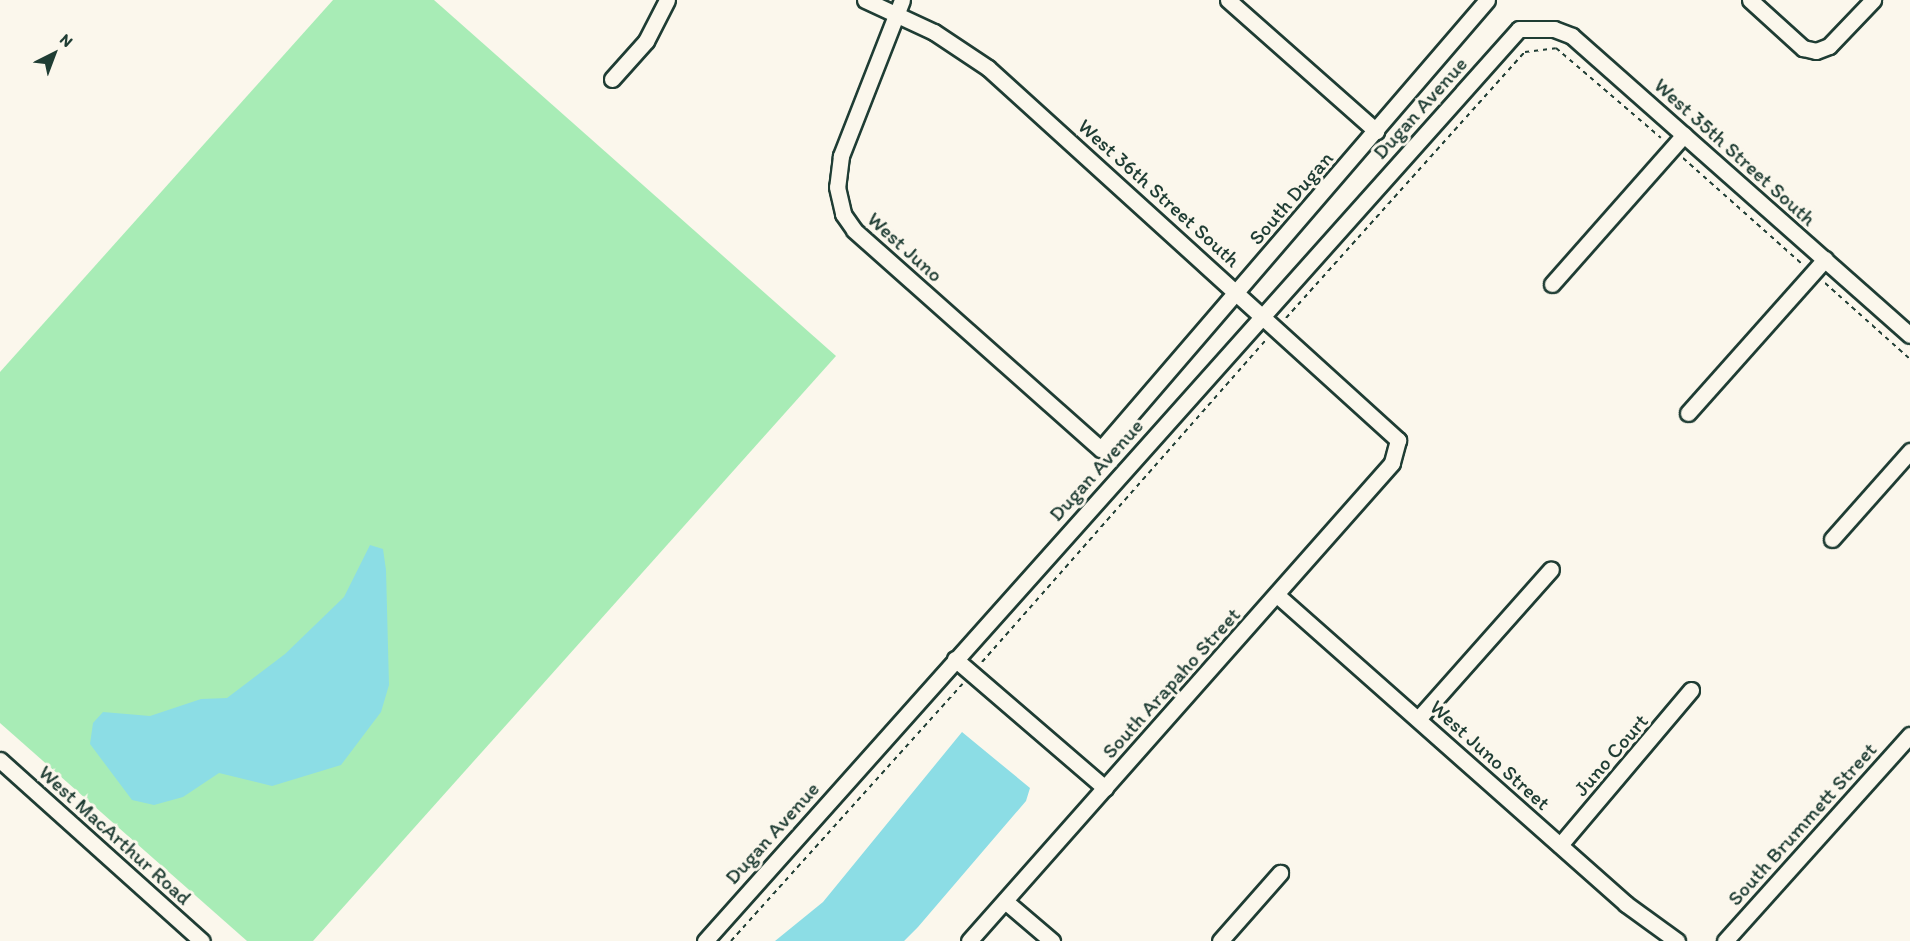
<!DOCTYPE html>
<html>
<head>
<meta charset="utf-8">
<style>
	body { margin:0 }
	#map { position:relative; width:1910px; height:941px; overflow:hidden; background:#fbf7ec; font-family:Itim,sans-serif }
	div>[style] { position:absolute }
	.green>* { inset:0; background:#a8ecb6 }
	.water>* { inset:0; background:#8cdde5 }
	.path>* { height:2px; margin-top:-1px; transform-origin:0; background:repeating-linear-gradient(90deg,#1f3d34 0 4.5px,transparent 0 9px) }
	.roads { filter:drop-shadow(2px 0 #1f3d34) drop-shadow(-2px 0 #1f3d34) drop-shadow(0 2px #1f3d34) drop-shadow(0 -2px #1f3d34) }
	.minor>* { height:15px; margin:-7.5px; padding:0 7.5px; transform-origin:7.5px; border-radius:7.5px; background:#fbf7ec }
	span { translate:-50% -50%; white-space:nowrap; text-align:center; line-height:1.15; -webkit-text-stroke:6px #fbf7ec; paint-order:stroke }
	.street-label { font-size:21px; color:#1f3d34 }
	.north { position:absolute; left:24px; top:24px; width:60px; height:60px; -webkit-text-stroke:4px #fbf7ec; paint-order:stroke; rotate:42deg; font-size:16px; font-weight:700; line-height:24px; text-align:center; color:#1f3d34 }
	.north::after { content:''; display:block; margin:auto; width:21px; height:27px; background:#1f3d34; clip-path:polygon(50% 0,100% 100%,50% 72%,0 100%) }
</style>
</head>
<body>
<div id="map">
	<div class="green">
		<div style="clip-path:polygon(333px 0,434px 0,836px 356px,313px 941px,247px 941px,0 723px,0 372px)"></div>
	</div>
	<div class="water">
		<div style="clip-path:polygon(370px 545px,383px 549px,386px 570px,389px 685px,381px 712px,341px 765px,272px 786px,219px 773px,183px 797px,154px 805px,132px 800px,90px 744px,93px 723px,103px 712px,150px 716px,201px 699px,227px 698px,285px 654px,344px 597px)"></div>
		<div style="clip-path:polygon(962px 732px,1030px 788px,1026px 801px,918px 927px,904px 941px,775px 941px,823px 902px)"></div>
	</div>
	<div class="path">
		<div style="left:1683px;top:158px;width:159px;rotate:41.7deg"></div>
		<div style="left:1825px;top:283px;width:114px;rotate:41.8deg"></div>
		<div style="left:1286px;top:318px;width:358px;rotate:-48.1deg"></div>
		<div style="left:1525px;top:52px;width:31px;rotate:-7deg"></div>
		<div style="left:1556px;top:48px;width:138px;rotate:40.6deg"></div>
		<div style="left:982px;top:662px;width:429px;rotate:-48.6deg"></div>
		<div style="left:731px;top:941px;width:346px;rotate:-48deg"></div>
	</div>
	<div class="roads">
		<div class="minor">
			<div style="left:865px;top:0;width:76px;rotate:24.9deg"></div>
			<div style="left:934px;top:32px;width:65px;rotate:33.7deg"></div>
			<div style="left:988px;top:68px;width:554px;rotate:42.22deg"></div>
			<div style="left:1398px;top:440px;width:24px;rotate:105deg"></div>
			<div style="left:1392px;top:463px;width:638px;rotate:131.51deg"></div>
			<div style="left:902px;top:0;width:168px;rotate:111.4deg"></div>
			<div style="left:841px;top:156px;width:31px;rotate:97deg"></div>
			<div style="left:837px;top:187px;width:28px;rotate:77deg"></div>
			<div style="left:843px;top:214px;width:19px;rotate:55deg"></div>
			<div style="left:854px;top:230px;width:330px;rotate:41.6deg"></div>
			<div style="left:1101px;top:449px;width:592px;rotate:-49.31deg"></div>
			<div style="left:1228px;top:0;width:198px;rotate:41.5deg"></div>
			<div style="left:1750px;top:0;width:72px;rotate:42.2deg"></div>
			<div style="left:1803px;top:48px;width:13px;rotate:13deg"></div>
			<div style="left:1816px;top:51px;width:14px;rotate:-21deg"></div>
			<div style="left:1829px;top:46px;width:64px;rotate:-46.3deg"></div>
			<div style="left:612px;top:79px;width:51px;rotate:-48.2deg"></div>
			<div style="left:646px;top:41px;width:46px;rotate:-62.9deg"></div>
			<div style="left:1552px;top:284px;width:199px;rotate:-48.5deg"></div>
			<div style="left:1688px;top:413px;width:206px;rotate:-48.3deg"></div>
			<div style="left:1832px;top:539px;width:118px;rotate:-48.4deg"></div>
			<div style="left:1277px;top:595px;width:466px;rotate:41.5deg"></div>
			<div style="left:1626px;top:904px;width:63px;rotate:36deg"></div>
			<div style="left:955px;top:659px;width:198px;rotate:40.7deg"></div>
			<div style="left:1418px;top:719px;width:200px;rotate:-48.4deg"></div>
			<div style="left:0;top:760px;width:271px;rotate:41.9deg"></div>
			<div style="left:1560px;top:845px;width:203px;rotate:-49.8deg"></div>
			<div style="left:1005px;top:901px;width:62px;rotate:40.4deg"></div>
			<div style="left:705px;top:941px;width:1222px;rotate:-48.25deg"></div>
			<div style="left:1519px;top:29px;width:35px"></div>
			<div style="left:1554px;top:29px;width:19px;rotate:21deg"></div>
			<div style="left:1572px;top:36px;width:451px;rotate:41.5deg"></div>
			<div style="left:1220px;top:941px;width:91px;rotate:-48.6deg"></div>
			<div style="left:1725px;top:941px;width:277px;rotate:-48.1deg"></div>
		</div>
	</div>
	<div class="street-label">
		<span style="left:1420px;top:108px;rotate:-48deg">Dugan Avenue</span>
		<span style="left:1735px;top:152px;rotate:42deg">West 35th Street South</span>
		<span style="left:1159px;top:193px;rotate:42deg">West 36th Street South</span>
		<span style="left:1291px;top:198px;rotate:-49deg">South Dugan</span>
		<span style="left:905px;top:247px;rotate:42deg">West Juno</span>
		<span style="left:1096px;top:470px;rotate:-48deg">Dugan Avenue</span>
		<span style="left:1171px;top:683px;rotate:-48deg">South Arapaho Street</span>
		<span style="left:1490px;top:755px;rotate:42deg">West Juno Street</span>
		<span style="left:1611px;top:755px;rotate:-49deg">Juno Court</span>
		<span style="left:1802px;top:824px;rotate:-48deg">South Brummett Street</span>
		<span style="left:772px;top:833px;rotate:-48deg">Dugan Avenue</span>
		<span style="left:115px;top:835px;rotate:42deg">West MacArthur Road</span>
	</div>
	<div class="north">N</div>
</div>
</body>
</html>
